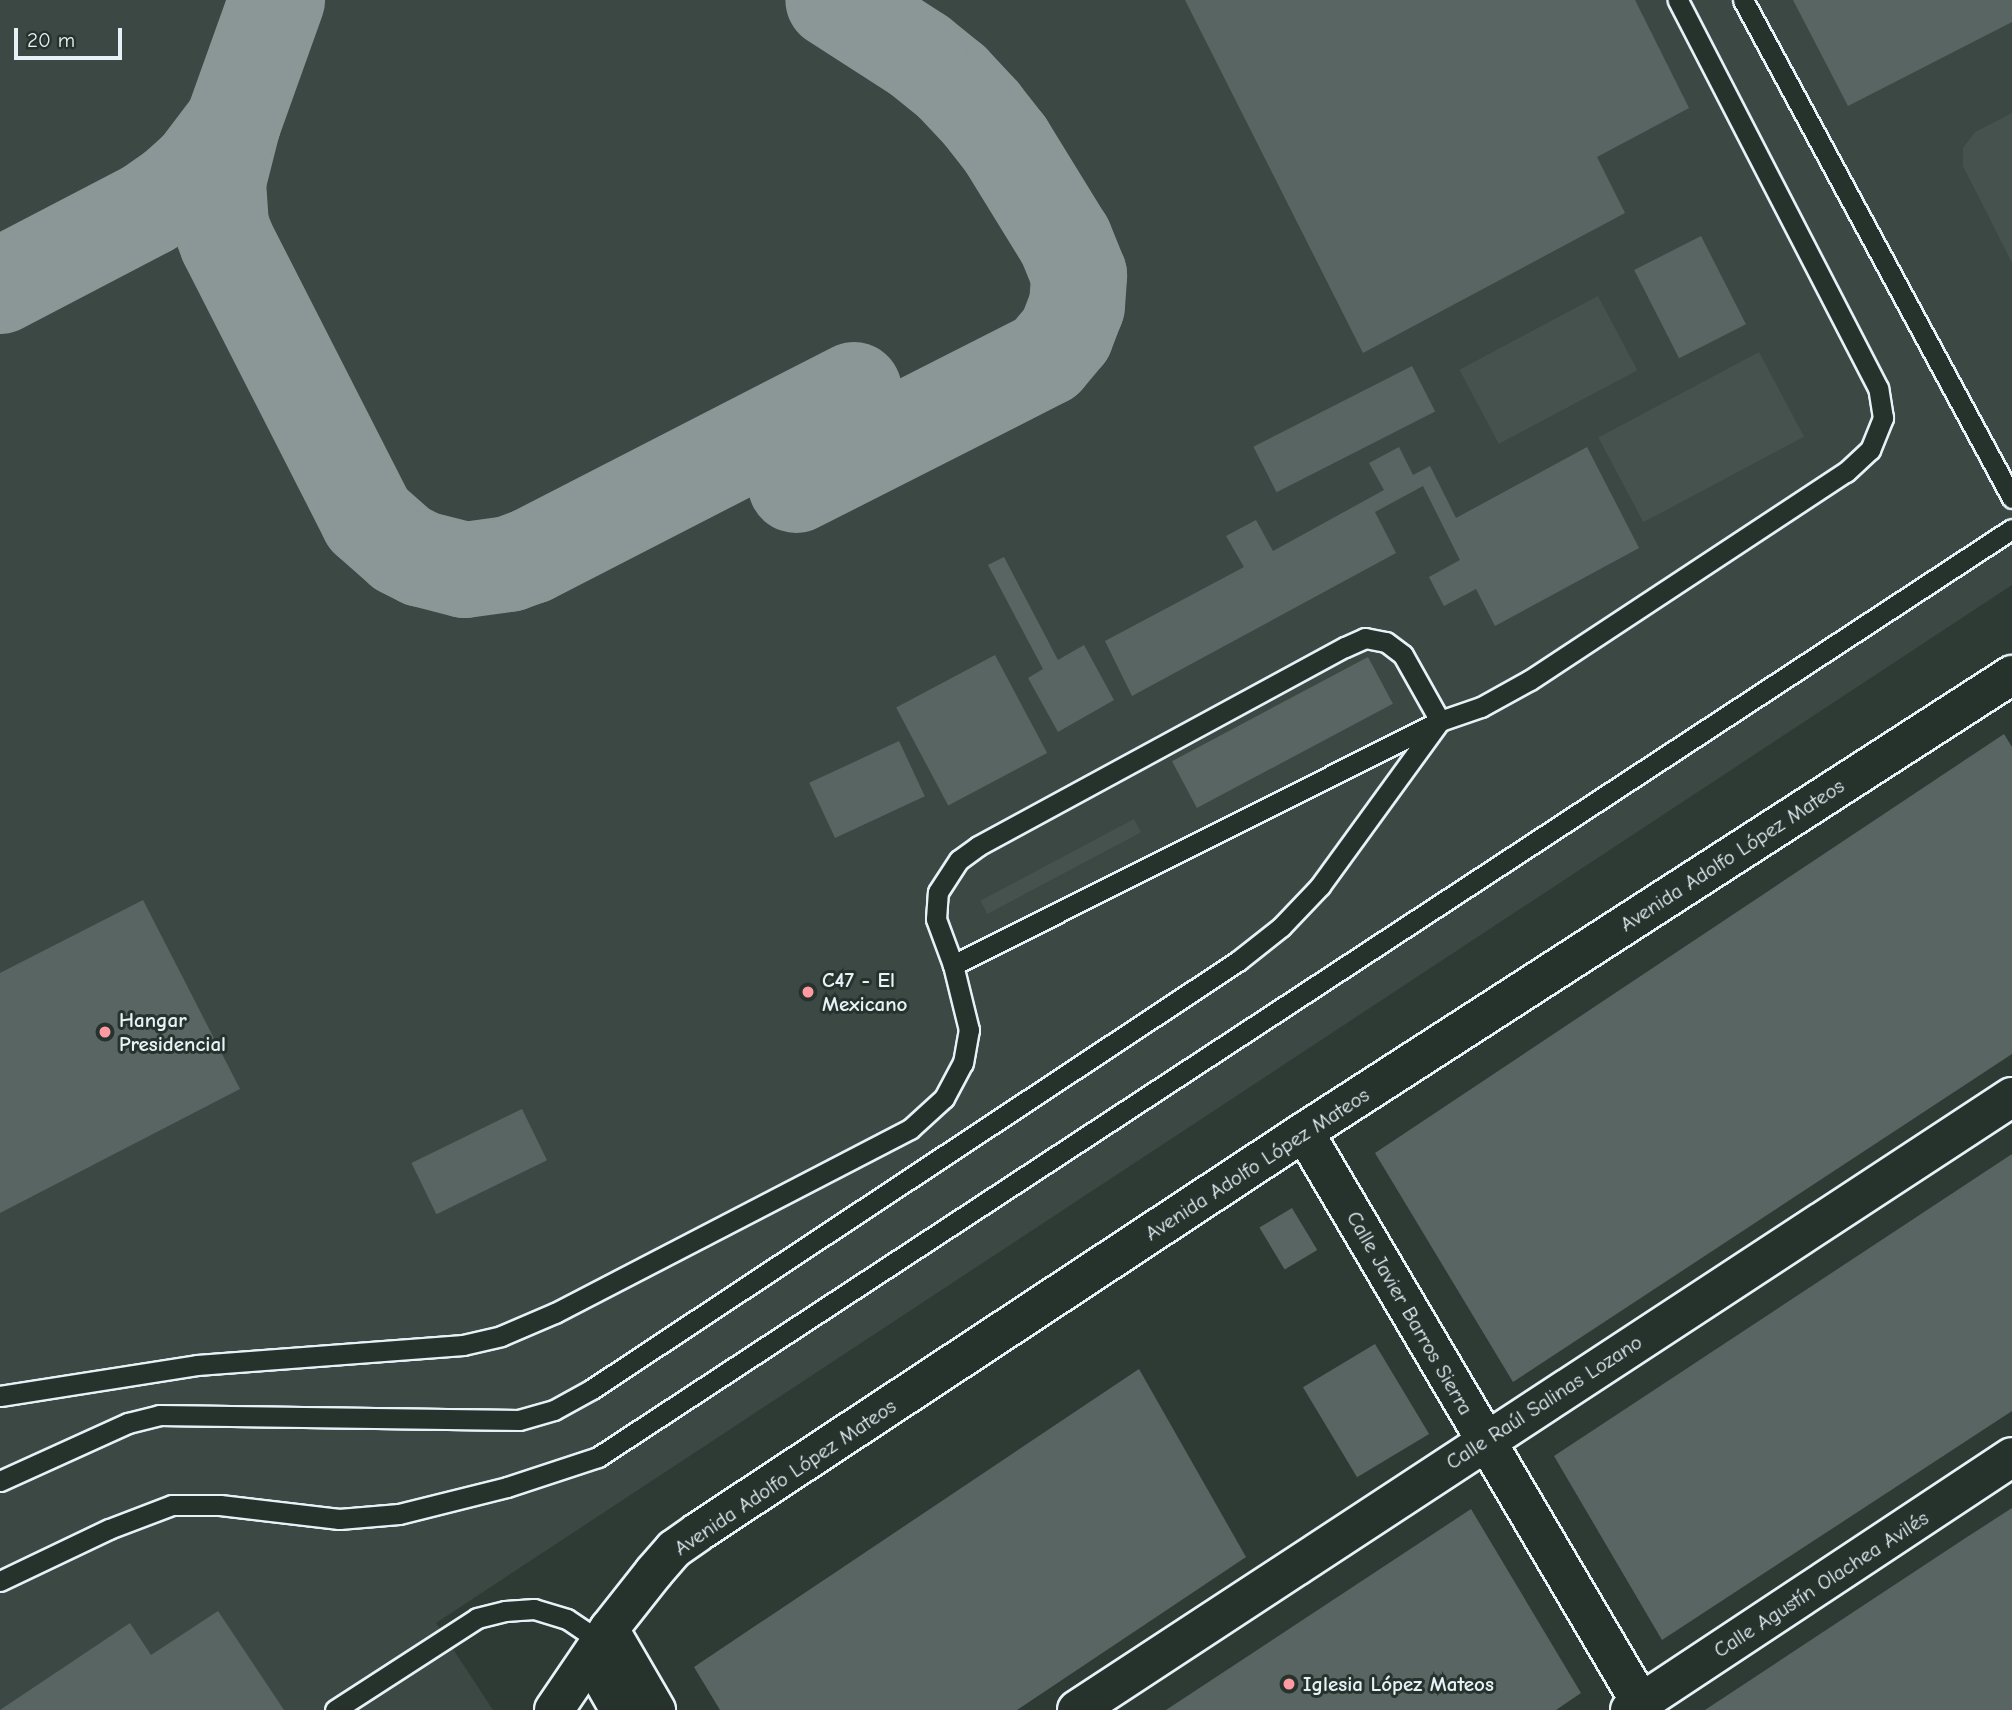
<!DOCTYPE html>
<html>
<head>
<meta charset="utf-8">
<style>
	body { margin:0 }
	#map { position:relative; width:2012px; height:1710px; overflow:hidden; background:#2e3b35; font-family:"Comic Neue",sans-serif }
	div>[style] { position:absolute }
	.built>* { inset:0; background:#3b4843 }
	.green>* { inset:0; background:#45524e; transform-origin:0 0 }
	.taxiway>* { height:96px; margin:-48px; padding:0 48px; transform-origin:48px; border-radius:48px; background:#8b9696 }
	.building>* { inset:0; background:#596563; transform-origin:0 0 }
	.roads { filter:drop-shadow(2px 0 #e8f1f8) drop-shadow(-2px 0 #e8f1f8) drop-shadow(0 2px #e8f1f8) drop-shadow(0 -2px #e8f1f8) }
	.service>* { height:19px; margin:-9.5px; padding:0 9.5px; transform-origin:9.5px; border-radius:9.5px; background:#26332d }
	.minor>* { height:38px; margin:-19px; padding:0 19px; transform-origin:19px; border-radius:19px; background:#26332d }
	.dots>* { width:19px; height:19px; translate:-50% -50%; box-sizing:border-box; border:4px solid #26332d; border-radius:50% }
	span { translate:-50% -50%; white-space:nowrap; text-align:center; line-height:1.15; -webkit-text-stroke:6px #26332d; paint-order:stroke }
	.street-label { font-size:21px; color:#e8f1f8 }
	.poi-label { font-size:21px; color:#e8f1f8; font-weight:700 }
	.left { translate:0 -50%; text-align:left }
	.scale { position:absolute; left:14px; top:28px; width:108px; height:32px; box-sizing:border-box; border:4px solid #e8f1f8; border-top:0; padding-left:9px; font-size:21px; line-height:24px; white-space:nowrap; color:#e8f1f8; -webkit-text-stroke:5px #26332d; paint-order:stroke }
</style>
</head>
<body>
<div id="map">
	<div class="built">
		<div style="clip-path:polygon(0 0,2012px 0,2012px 585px,436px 1623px,493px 1710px,0 1710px)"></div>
	</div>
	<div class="green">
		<div style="clip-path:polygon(2012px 113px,2012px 263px,1963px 166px,1963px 148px,1975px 132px)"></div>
		<div style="left:1598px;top:296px;width:84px;height:157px;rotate:62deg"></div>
		<div style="left:1759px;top:352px;width:96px;height:182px;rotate:62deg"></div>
		<div style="left:1134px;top:819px;width:15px;height:174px;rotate:62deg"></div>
	</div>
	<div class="taxiway">
		<div style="left:233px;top:123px;width:61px;rotate:104.3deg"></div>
		<div style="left:218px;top:182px;width:44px;rotate:86.1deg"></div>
		<div style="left:221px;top:226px;width:17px;rotate:69deg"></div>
		<div style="left:227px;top:242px;width:311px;rotate:63deg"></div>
		<div style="left:368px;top:519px;width:45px;rotate:41.4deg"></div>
		<div style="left:402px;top:549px;width:22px;rotate:27deg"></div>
		<div style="left:422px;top:559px;width:44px;rotate:14.3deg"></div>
		<div style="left:465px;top:570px;width:44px;rotate:-7.8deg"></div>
		<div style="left:509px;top:564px;width:23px;rotate:-20deg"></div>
		<div style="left:531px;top:556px;width:363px;rotate:-27.2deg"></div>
		<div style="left:0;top:286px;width:168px;rotate:-27.6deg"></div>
		<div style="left:149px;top:208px;width:33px;rotate:-35deg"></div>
		<div style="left:176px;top:189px;width:31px;rotate:-42deg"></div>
		<div style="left:199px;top:168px;width:56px;rotate:-52.9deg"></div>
		<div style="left:233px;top:123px;width:131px;rotate:-70.3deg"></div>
		<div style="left:796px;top:485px;width:280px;rotate:-26.9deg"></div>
		<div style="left:1046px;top:358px;width:31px;rotate:-50deg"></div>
		<div style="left:1066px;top:334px;width:30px;rotate:-69deg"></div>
		<div style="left:1077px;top:306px;width:31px;rotate:-86deg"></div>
		<div style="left:1079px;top:275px;width:37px;rotate:-112deg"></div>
		<div style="left:1065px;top:241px;width:113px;rotate:-121.6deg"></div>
		<div style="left:1006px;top:145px;width:41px;rotate:-128deg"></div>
		<div style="left:981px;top:113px;width:42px;rotate:-133.1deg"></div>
		<div style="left:952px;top:82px;width:41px;rotate:-140.9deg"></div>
		<div style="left:920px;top:56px;width:103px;rotate:-147.2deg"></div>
	</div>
	<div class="building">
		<div style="clip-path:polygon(1185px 0,1635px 0,1689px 108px,1597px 157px,1625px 213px,1363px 353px)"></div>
		<div style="clip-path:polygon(1793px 0,2012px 0,2012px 22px,1848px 106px)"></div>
		<div style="left:1701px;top:236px;width:99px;height:75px;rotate:63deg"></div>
		<div style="left:1412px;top:366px;width:51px;height:178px;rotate:63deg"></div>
		<div style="clip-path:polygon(1399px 447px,1413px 475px,1430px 466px,1456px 518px,1587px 447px,1639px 548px,1495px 626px,1476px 589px,1444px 606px,1429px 577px,1460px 560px,1423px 486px,1375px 512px,1396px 553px,1132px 696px,1105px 641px,1244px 567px,1226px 536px,1256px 520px,1273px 551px,1384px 490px,1369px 463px)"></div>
		<div style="clip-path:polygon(1004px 557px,1058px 660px,1084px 645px,1114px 700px,1058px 732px,1028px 678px,1043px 669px,988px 565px)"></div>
		<div style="left:995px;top:655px;width:111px;height:112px;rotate:62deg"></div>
		<div style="left:1368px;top:657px;width:53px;height:222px;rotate:62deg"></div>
		<div style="clip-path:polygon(2004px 734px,2012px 747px,2012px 1054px,1513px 1382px,1375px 1153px)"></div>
		<div style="left:899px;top:741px;width:61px;height:99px;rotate:65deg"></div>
		<div style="clip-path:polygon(143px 900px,240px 1089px,0 1213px,0 973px)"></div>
		<div style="left:522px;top:1109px;width:57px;height:123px;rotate:64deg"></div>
		<div style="clip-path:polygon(2012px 1154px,2012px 1411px,1662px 1640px,1554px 1456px)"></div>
		<div style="left:1292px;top:1208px;width:49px;height:38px;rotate:59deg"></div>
		<div style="left:1375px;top:1344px;width:105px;height:84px;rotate:59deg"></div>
		<div style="clip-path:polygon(1139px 1369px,1246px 1557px,1017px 1710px,720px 1710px,694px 1667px)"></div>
		<div style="clip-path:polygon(2012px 1508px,2012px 1710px,1705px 1710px,1964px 1539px)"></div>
		<div style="clip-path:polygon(1471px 1509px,1581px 1693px,1556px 1710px,1166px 1710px)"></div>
		<div style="clip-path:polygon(218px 1611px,284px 1710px,0 1710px,130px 1623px,151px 1655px)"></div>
	</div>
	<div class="roads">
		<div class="service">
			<div style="left:1743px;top:0;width:566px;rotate:61.62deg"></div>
			<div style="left:953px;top:965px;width:545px;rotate:-26.61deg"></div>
			<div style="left:1440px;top:721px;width:43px;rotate:-18.9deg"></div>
			<div style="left:1481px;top:707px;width:56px;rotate:-28.9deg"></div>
			<div style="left:1530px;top:680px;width:378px;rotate:-33.4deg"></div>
			<div style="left:1846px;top:472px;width:33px;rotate:-43deg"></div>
			<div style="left:1870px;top:450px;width:35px;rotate:-68deg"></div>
			<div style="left:1883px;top:418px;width:30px;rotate:-99deg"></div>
			<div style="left:1878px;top:388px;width:437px;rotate:-117.3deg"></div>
			<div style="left:0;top:1396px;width:199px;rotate:-8.9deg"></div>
			<div style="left:197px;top:1365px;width:267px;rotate:-4.3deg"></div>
			<div style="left:463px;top:1345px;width:39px;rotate:-13deg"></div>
			<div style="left:501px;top:1336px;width:59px;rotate:-23.1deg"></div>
			<div style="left:555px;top:1313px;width:400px;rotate:-27.4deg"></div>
			<div style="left:910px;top:1129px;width:46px;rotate:-42.4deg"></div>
			<div style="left:944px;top:1098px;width:40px;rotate:-62deg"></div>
			<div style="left:963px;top:1063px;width:34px;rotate:-80deg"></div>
			<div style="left:969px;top:1030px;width:67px;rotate:-103.8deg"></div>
			<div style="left:953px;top:965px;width:49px;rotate:-110.3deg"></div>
			<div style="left:936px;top:919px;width:27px;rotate:-86deg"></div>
			<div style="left:938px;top:892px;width:38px;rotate:-57deg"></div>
			<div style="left:959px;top:860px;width:24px;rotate:-36deg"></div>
			<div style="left:978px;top:846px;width:417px;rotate:-28.5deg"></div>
			<div style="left:1345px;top:647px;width:22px;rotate:-24deg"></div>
			<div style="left:1365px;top:638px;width:21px;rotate:11deg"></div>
			<div style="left:1386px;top:642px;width:21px;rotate:37deg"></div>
			<div style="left:1403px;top:655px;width:76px;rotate:60.7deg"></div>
			<div style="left:0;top:1481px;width:141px;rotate:-24.4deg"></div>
			<div style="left:128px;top:1423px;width:32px;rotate:-14deg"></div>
			<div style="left:159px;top:1415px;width:360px;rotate:0.8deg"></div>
			<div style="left:519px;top:1420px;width:36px;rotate:-16deg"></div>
			<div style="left:554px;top:1410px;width:43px;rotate:-28.9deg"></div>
			<div style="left:592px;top:1389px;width:775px;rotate:-33.53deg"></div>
			<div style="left:1238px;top:961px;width:55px;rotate:-38.3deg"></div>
			<div style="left:1281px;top:927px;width:57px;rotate:-46.4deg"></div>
			<div style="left:1320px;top:886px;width:204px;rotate:-54deg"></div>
			<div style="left:0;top:1581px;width:121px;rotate:-25.5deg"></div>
			<div style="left:109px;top:1529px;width:67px;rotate:-20.9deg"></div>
			<div style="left:172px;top:1505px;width:48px"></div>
			<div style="left:220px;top:1505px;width:120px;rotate:6.7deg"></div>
			<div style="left:339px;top:1519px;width:60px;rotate:-4.8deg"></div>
			<div style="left:399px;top:1514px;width:111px;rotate:-14deg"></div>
			<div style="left:507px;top:1487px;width:96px;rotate:-18.2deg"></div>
			<div style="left:598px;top:1457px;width:1691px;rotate:-33.28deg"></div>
			<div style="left:335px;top:1710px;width:169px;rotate:-32.9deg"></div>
			<div style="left:477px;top:1618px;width:29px;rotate:-14deg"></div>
			<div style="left:505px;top:1611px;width:29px;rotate:-4deg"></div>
			<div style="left:534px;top:1609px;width:34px;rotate:17deg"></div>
			<div style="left:567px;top:1619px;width:41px;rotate:34.1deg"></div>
		</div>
		<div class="minor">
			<div style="left:1304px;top:1132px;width:671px;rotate:59.46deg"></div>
			<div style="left:609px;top:1629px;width:94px;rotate:59.9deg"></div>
			<div style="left:591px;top:1659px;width:59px;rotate:60.4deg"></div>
			<div style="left:554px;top:1710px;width:98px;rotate:-55.8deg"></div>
			<div style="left:609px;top:1629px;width:73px;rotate:-51.7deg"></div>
			<div style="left:654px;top:1572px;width:30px;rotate:-49deg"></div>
			<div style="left:674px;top:1549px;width:29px;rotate:-35deg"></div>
			<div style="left:698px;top:1532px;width:726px;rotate:-33.43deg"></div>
			<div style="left:1304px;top:1132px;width:843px;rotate:-32.84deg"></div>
			<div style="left:1077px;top:1710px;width:1118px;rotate:-33.25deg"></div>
			<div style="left:1630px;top:1710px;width:458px;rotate:-33.5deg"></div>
		</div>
	</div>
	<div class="dots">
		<div style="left:808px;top:992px;background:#ff9aa2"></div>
		<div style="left:105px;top:1032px;background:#ff9aa2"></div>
		<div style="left:1289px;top:1684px;background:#ff9aa2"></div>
	</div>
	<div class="street-label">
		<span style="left:1732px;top:855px;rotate:-33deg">Avenida Adolfo López Mateos</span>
		<span style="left:1257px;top:1164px;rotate:-33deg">Avenida Adolfo López Mateos</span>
		<span style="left:1410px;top:1313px;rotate:60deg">Calle Javier Barros Sierra</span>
		<span style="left:1544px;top:1402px;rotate:-33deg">Calle Raúl Salinas Lozano</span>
		<span style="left:785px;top:1477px;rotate:-34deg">Avenida Adolfo López Mateos</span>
		<span style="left:1821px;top:1584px;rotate:-33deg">Calle Agustín Olachea Avilés</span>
	</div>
	<div class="poi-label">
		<span class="left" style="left:822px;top:992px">C47 - El<br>Mexicano</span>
		<span class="left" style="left:119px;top:1032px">Hangar<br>Presidencial</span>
		<span class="left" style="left:1303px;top:1684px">Iglesia López Mateos</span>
	</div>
	<div class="scale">20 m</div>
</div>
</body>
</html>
